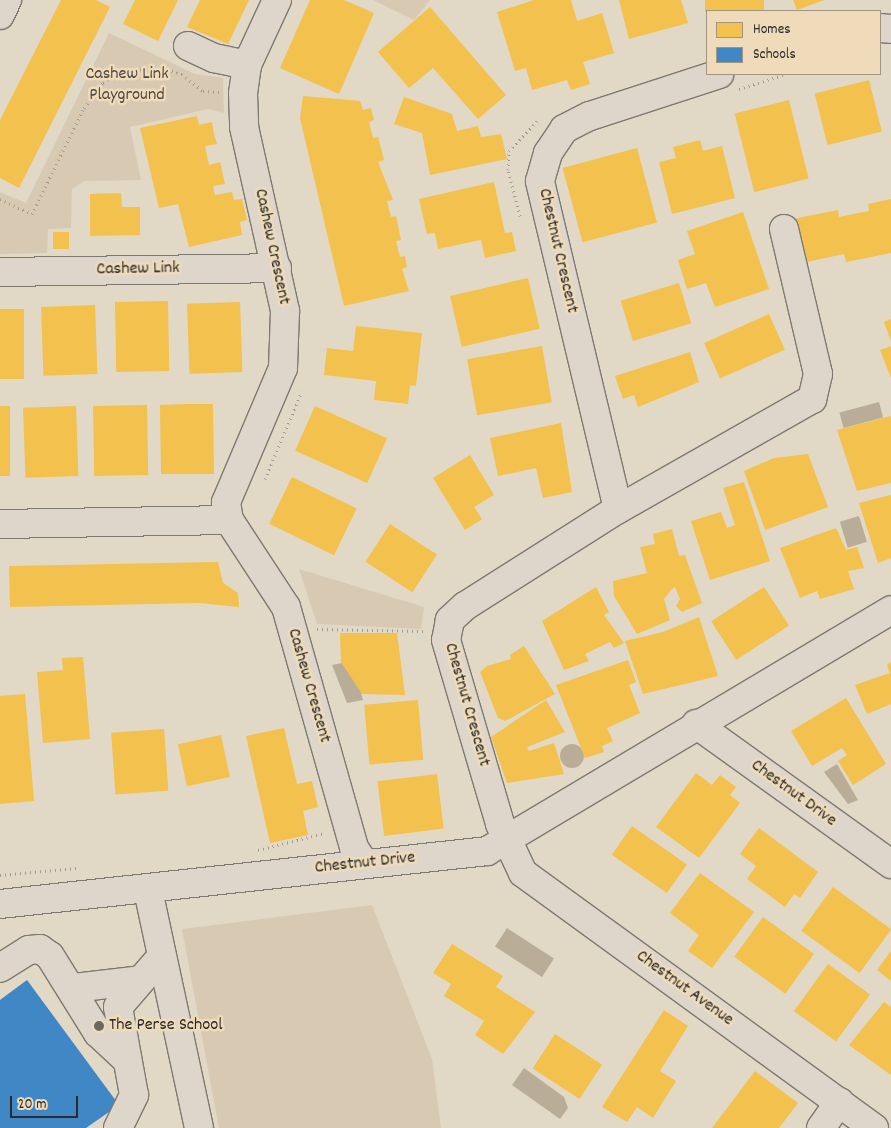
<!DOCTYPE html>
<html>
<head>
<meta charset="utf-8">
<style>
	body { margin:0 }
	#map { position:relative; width:891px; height:1128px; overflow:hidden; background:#e2d8c6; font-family:Dekko,sans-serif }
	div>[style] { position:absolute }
	.green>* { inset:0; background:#d8cab2 }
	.water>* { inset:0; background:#b9ad98; transform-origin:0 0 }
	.round { border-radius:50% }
	.homes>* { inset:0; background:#f2c14e; transform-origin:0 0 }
	.schools>* { inset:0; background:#3f88c5 }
	.path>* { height:3px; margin-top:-1.5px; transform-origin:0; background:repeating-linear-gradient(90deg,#a19c94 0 1px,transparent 0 5px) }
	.roads { filter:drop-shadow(1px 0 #7d7971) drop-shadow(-1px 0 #7d7971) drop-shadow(0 1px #7d7971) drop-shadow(0 -1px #7d7971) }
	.minor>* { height:28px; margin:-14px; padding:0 14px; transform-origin:14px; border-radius:14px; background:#ded6ca }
	.dots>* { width:14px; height:14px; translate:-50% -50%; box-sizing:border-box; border:2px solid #efdbb9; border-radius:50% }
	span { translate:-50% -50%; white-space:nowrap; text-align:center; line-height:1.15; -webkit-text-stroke:5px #efdbb9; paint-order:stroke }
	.park-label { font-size:18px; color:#4c4943 }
	.street-label { font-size:18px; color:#2b2b2b }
	.poi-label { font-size:18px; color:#2b2b2b }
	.left { translate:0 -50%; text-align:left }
	.legend { position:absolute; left:706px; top:10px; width:175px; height:65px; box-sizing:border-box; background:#efdbb9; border:1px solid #a19580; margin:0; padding:6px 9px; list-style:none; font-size:15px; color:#2b2b2b }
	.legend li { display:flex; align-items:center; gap:10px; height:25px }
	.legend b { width:25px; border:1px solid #a19580 }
	.scale { position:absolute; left:10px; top:1096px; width:68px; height:22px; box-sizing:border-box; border:2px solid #2b2b2b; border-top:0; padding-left:6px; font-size:15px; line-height:18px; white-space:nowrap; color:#2b2b2b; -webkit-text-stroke:4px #efdbb9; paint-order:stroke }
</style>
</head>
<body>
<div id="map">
	<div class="green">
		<div style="clip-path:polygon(373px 0,430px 0,414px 20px)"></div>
		<div style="clip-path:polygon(109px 33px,195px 74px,223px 78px,224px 113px,208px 109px,130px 127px,141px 180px,85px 181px,72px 189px,71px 228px,48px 229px,47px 253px,0 254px,0 192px,26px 203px)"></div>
		<div style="clip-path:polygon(299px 569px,424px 607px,421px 629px,317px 624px)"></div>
		<div style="clip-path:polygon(372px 905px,432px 1059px,441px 1128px,219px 1128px,182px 929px)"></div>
	</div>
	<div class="water">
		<div style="left:879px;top:402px;width:16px;height:41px;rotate:75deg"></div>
		<div style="left:859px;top:516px;width:27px;height:20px;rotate:73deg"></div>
		<div style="clip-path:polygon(352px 661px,363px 700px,347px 703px,332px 665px)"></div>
		<div class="round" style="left:560px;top:744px;width:24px;height:24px"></div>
		<div style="clip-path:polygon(837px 764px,858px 800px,848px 804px,824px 772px)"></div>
		<div style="left:507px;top:928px;width:56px;height:22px;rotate:33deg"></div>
		<div style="clip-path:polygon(524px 1068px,564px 1097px,568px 1108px,560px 1119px,512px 1085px)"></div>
	</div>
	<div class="homes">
		<div style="clip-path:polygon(61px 0,96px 0,110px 7px,19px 188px,0 178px,0 120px)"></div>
		<div style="clip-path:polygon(135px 0,178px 0,158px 41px,123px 24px)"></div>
		<div style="clip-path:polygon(200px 0,249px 0,228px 44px,187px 27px)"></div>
		<div style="clip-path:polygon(310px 0,344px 0,374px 13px,339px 94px,280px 68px)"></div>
		<div style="clip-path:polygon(534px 0,571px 0,577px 21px,602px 13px,614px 53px,583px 62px,590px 84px,571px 90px,567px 80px,532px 90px,526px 68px,515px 71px,497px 12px)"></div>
		<div style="clip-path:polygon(619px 0,681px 0,688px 23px,629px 39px)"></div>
		<div style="left:705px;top:0;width:59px;height:12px"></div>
		<div style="clip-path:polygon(793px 0,824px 0,797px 10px)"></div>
		<div style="clip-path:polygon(430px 7px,506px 95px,478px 119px,433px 68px,409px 88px,378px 52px)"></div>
		<div style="left:869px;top:80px;width:53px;height:56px;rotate:76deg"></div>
		<div style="clip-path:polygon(303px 96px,360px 101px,363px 110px,371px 108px,374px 120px,369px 122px,373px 138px,378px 137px,384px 160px,378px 162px,393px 200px,387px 201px,391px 217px,396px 216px,401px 240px,396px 241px,400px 257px,405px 256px,407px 267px,402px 269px,409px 291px,344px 306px,300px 118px)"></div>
		<div style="clip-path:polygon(404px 97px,452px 114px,457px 131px,478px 126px,481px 137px,501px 134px,507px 159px,430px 175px,422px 133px,394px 124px)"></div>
		<div style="left:789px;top:100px;width:81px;height:56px;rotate:76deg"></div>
		<div style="clip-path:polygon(197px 116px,199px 125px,212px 122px,214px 134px,217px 144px,205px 146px,209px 165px,220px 162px,225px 184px,213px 186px,215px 195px,232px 192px,234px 200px,242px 199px,247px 220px,240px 222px,242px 235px,189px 247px,178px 204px,159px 208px,140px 128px)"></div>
		<div style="clip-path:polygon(700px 140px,703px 151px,722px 146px,735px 198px,672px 214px,659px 162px,676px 158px,673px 147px)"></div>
		<div style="left:637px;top:148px;width:77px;height:77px;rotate:75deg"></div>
		<div style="clip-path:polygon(494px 182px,505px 233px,512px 232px,516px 251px,485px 258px,481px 240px,438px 249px,435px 233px,427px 234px,419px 199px)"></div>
		<div style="clip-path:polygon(121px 193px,122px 207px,140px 207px,140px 235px,90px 236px,90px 194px)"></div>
		<div style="clip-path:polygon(891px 199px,891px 253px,846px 262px,844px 254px,802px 263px,793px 219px,838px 210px,839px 217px,869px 211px,868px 204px)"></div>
		<div style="clip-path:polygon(743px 212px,769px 289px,715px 307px,706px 283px,687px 289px,678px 260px,695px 254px,687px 231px)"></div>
		<div style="left:53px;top:232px;width:16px;height:17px"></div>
		<div style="left:528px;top:278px;width:52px;height:80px;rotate:77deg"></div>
		<div style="left:679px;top:283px;width:42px;height:61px;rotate:73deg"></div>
		<div style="left:168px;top:301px;width:70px;height:53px;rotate:89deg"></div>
		<div style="left:240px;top:302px;width:70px;height:53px;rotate:88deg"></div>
		<div style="left:95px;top:305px;width:69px;height:54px;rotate:88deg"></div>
		<div style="left:0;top:309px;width:24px;height:70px"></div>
		<div style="left:769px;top:314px;width:39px;height:71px;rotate:66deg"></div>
		<div style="clip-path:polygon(891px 319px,891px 341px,884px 322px)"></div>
		<div style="clip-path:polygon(356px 326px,422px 333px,416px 386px,410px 385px,408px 404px,374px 400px,376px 381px,324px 375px,327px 348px,353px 351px)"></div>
		<div style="left:542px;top:346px;width:57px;height:76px;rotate:80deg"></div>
		<div style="clip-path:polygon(891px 346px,891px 378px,880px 350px)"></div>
		<div style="clip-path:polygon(690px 352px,699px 382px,638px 407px,634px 395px,623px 399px,615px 376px)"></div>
		<div style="clip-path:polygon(186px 404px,213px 404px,214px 474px,161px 474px,160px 405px)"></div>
		<div style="left:147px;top:405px;width:70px;height:54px;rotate:89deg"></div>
		<div style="left:0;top:406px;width:10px;height:70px"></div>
		<div style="left:76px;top:406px;width:70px;height:53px;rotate:88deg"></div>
		<div style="left:315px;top:406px;width:79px;height:49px;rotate:24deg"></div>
		<div style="clip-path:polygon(891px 416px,891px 483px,857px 491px,837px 430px)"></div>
		<div style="clip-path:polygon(561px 423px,572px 492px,543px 498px,536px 468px,498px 476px,490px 438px)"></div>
		<div style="clip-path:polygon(808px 454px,828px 507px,765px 530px,744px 471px,774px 458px)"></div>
		<div style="clip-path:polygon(470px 455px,494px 495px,474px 507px,482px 519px,465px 530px,433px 478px)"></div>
		<div style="left:292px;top:477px;width:72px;height:52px;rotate:26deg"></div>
		<div style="clip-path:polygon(744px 482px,770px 561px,710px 580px,691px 521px,721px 512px,727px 528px,735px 525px,723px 488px)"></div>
		<div style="clip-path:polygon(891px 495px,891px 558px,878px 563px,859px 503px)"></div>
		<div style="left:390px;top:524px;width:56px;height:45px;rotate:33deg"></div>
		<div style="clip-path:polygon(836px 528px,846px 550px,857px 547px,864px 568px,848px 571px,854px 589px,820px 599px,817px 591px,800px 598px,780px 548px)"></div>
		<div style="clip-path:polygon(672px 529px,679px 556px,685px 555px,702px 603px,682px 612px,676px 606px,680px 599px,675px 587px,672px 589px,664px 599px,670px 620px,637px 634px,614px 596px,613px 581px,647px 573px,640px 547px,655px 544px,653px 534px)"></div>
		<div style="clip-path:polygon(218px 562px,223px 583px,238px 593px,239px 607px,199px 603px,10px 607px,9px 566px)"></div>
		<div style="clip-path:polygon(596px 587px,609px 612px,604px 615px,624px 643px,614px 648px,610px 642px,585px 654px,589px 661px,564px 670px,542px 621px)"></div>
		<div style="left:764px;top:587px;width:46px;height:63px;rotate:57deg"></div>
		<div style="clip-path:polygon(699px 617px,718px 676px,643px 694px,625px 641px,663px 632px)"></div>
		<div style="clip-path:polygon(340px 633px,397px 633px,405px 695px,362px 694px,341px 662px)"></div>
		<div style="clip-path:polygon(524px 646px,555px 694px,505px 721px,498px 718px,480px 672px,487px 666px,511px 659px,510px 655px)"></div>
		<div style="clip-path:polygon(83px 657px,90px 739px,43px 743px,37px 672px,63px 670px,62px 658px)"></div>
		<div style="clip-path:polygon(628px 660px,636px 682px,629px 685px,640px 713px,607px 728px,613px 741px,602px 746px,604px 752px,585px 758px,556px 685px)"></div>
		<div style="clip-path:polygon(891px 662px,891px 704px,867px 714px,855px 685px,890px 673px,887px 665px)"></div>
		<div style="clip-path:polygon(25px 694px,34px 801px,0 804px,0 696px)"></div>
		<div style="clip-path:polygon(846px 698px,886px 764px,853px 785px,838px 761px,847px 755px,842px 748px,812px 766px,791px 731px)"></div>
		<div style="left:418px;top:700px;width:60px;height:54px;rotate:85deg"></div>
		<div style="clip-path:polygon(546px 700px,565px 732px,527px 747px,529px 751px,554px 743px,564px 774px,507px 783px,491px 737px)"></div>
		<div style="clip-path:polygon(284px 728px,297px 784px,312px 781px,318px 807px,303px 811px,308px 835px,270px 843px,246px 736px)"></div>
		<div style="left:164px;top:729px;width:62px;height:53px;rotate:86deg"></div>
		<div style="left:221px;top:735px;width:43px;height:44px;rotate:78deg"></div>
		<div style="clip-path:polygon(696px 773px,712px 785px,720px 775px,736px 787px,730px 795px,740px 803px,699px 858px,656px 827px)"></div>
		<div style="left:437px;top:774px;width:55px;height:60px;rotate:83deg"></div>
		<div style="left:632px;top:826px;width:67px;height:35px;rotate:35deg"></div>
		<div style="clip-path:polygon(759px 828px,818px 872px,800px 898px,794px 894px,785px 907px,747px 879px,756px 866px,740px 854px)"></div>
		<div style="clip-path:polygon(700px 873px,754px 912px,712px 968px,688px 951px,699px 935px,670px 913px)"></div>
		<div style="left:833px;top:887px;width:72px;height:54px;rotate:36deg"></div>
		<div style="left:763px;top:917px;width:63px;height:49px;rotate:36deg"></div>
		<div style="clip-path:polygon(452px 944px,503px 976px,496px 987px,535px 1012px,503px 1054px,475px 1035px,484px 1021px,444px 996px,451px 984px,433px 973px)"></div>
		<div style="clip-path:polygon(891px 951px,891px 981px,877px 970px)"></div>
		<div style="left:828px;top:964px;width:52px;height:58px;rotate:36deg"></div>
		<div style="clip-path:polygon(884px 1002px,891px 1007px,891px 1075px,849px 1045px)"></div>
		<div style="clip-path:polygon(664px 1010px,688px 1026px,660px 1071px,676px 1081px,653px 1118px,637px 1107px,627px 1122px,602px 1107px)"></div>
		<div style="left:555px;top:1034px;width:56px;height:41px;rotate:33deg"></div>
		<div style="clip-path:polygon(755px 1071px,798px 1103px,779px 1128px,712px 1128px)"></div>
	</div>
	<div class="schools">
		<div style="clip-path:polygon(27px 980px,119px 1105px,86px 1128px,0 1128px,0 1000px)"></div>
	</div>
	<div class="path">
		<div style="left:739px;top:89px;width:49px;rotate:-17.7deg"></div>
		<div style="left:0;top:199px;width:35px;rotate:25deg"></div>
		<div style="left:32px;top:214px;width:118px;rotate:-63.9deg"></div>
		<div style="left:84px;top:108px;width:31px;rotate:-53deg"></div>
		<div style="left:103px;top:83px;width:21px;rotate:-35deg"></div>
		<div style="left:120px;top:71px;width:42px;rotate:-4.1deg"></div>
		<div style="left:162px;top:68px;width:21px;rotate:17deg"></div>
		<div style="left:182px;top:74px;width:27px;rotate:39deg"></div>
		<div style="left:203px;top:91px;width:16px;rotate:4deg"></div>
		<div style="left:520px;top:216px;width:48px;rotate:-104.6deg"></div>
		<div style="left:508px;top:170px;width:19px;rotate:-87deg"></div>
		<div style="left:509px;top:151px;width:44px;rotate:-46.8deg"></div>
		<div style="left:265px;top:479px;width:95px;rotate:-67.2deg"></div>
		<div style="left:317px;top:629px;width:107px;rotate:1.1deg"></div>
		<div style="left:258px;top:850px;width:69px;rotate:-14.2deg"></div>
		<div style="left:0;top:875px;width:77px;rotate:-5.2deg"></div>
	</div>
	<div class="roads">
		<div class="minor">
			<div style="left:277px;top:0;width:72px;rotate:114.8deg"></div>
			<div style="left:247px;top:65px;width:28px;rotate:98deg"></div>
			<div style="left:243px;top:93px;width:34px;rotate:88deg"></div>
			<div style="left:244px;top:127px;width:189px;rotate:77.4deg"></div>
			<div style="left:285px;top:311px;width:57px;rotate:92deg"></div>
			<div style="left:283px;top:368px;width:146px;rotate:113deg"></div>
			<div style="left:226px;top:502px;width:18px;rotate:81deg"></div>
			<div style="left:229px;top:520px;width:104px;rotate:56.8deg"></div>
			<div style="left:286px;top:607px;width:250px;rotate:74.2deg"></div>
			<div style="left:354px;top:848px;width:18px;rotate:56deg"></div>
			<div style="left:0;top:15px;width:17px;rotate:-65deg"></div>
			<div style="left:880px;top:28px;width:11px;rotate:5deg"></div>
			<div style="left:188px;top:46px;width:29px;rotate:25deg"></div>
			<div style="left:214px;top:58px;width:34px;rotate:12deg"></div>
			<div style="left:784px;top:229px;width:149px;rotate:76.8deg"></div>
			<div style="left:818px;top:374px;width:26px;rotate:103deg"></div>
			<div style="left:812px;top:399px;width:223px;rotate:150.4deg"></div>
			<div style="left:618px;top:509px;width:181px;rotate:147.6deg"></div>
			<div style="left:465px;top:606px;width:21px;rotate:137deg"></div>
			<div style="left:450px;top:620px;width:20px;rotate:101deg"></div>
			<div style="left:446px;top:640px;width:192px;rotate:73.6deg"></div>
			<div style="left:500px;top:824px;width:54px;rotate:64.9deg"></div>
			<div style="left:523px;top:873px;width:434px;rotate:36deg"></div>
			<div style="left:0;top:272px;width:277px;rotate:-0.8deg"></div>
			<div style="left:618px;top:509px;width:337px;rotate:-103.4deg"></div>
			<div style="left:540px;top:181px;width:29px;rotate:-74deg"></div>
			<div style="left:548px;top:153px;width:29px;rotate:-56deg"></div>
			<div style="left:564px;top:129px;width:29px;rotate:-27deg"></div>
			<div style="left:590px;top:116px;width:136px;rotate:-18deg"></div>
			<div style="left:0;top:524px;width:229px;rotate:-1deg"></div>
			<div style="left:696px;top:724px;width:240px;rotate:35.7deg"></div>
			<div style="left:148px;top:890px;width:243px;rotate:77.9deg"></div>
			<div style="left:0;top:904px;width:490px;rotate:-6.2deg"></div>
			<div style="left:487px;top:851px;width:470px;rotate:-30.8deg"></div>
			<div style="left:0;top:968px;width:34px;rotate:-32deg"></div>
			<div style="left:29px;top:950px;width:11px;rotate:-5deg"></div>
			<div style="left:40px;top:949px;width:12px;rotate:35deg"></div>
			<div style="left:50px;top:956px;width:91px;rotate:58.1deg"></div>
			<div style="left:98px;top:1033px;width:38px;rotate:43deg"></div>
			<div style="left:74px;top:988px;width:67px;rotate:-6.8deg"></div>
			<div style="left:118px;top:1128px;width:37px;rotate:-64deg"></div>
			<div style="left:134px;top:1095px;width:89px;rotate:-100.3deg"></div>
			<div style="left:118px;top:1007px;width:67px;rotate:-49.2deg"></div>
			<div style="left:821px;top:1128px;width:32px;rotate:-55deg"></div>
		</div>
	</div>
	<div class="dots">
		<div style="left:99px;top:1026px;background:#6b6861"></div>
	</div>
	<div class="park-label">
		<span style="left:127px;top:86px">Cashew Link<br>Playground</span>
	</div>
	<div class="street-label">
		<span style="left:271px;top:247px;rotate:78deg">Cashew Crescent</span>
		<span style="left:557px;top:251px;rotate:77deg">Chestnut Crescent</span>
		<span style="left:138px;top:270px;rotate:-1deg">Cashew Link</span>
		<span style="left:308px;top:686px;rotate:74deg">Cashew Crescent</span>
		<span style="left:466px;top:705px;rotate:74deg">Chestnut Crescent</span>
		<span style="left:793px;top:794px;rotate:36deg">Chestnut Drive</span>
		<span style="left:365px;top:864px;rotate:-6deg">Chestnut Drive</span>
		<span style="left:684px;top:989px;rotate:36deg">Chestnut Avenue</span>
	</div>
	<div class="poi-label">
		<span class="left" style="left:109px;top:1026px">The Perse School</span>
	</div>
	<ul class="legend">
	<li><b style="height:14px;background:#f2c14e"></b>Homes</li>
	<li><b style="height:14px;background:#3f88c5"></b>Schools</li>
	</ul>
	<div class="scale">20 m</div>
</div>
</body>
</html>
